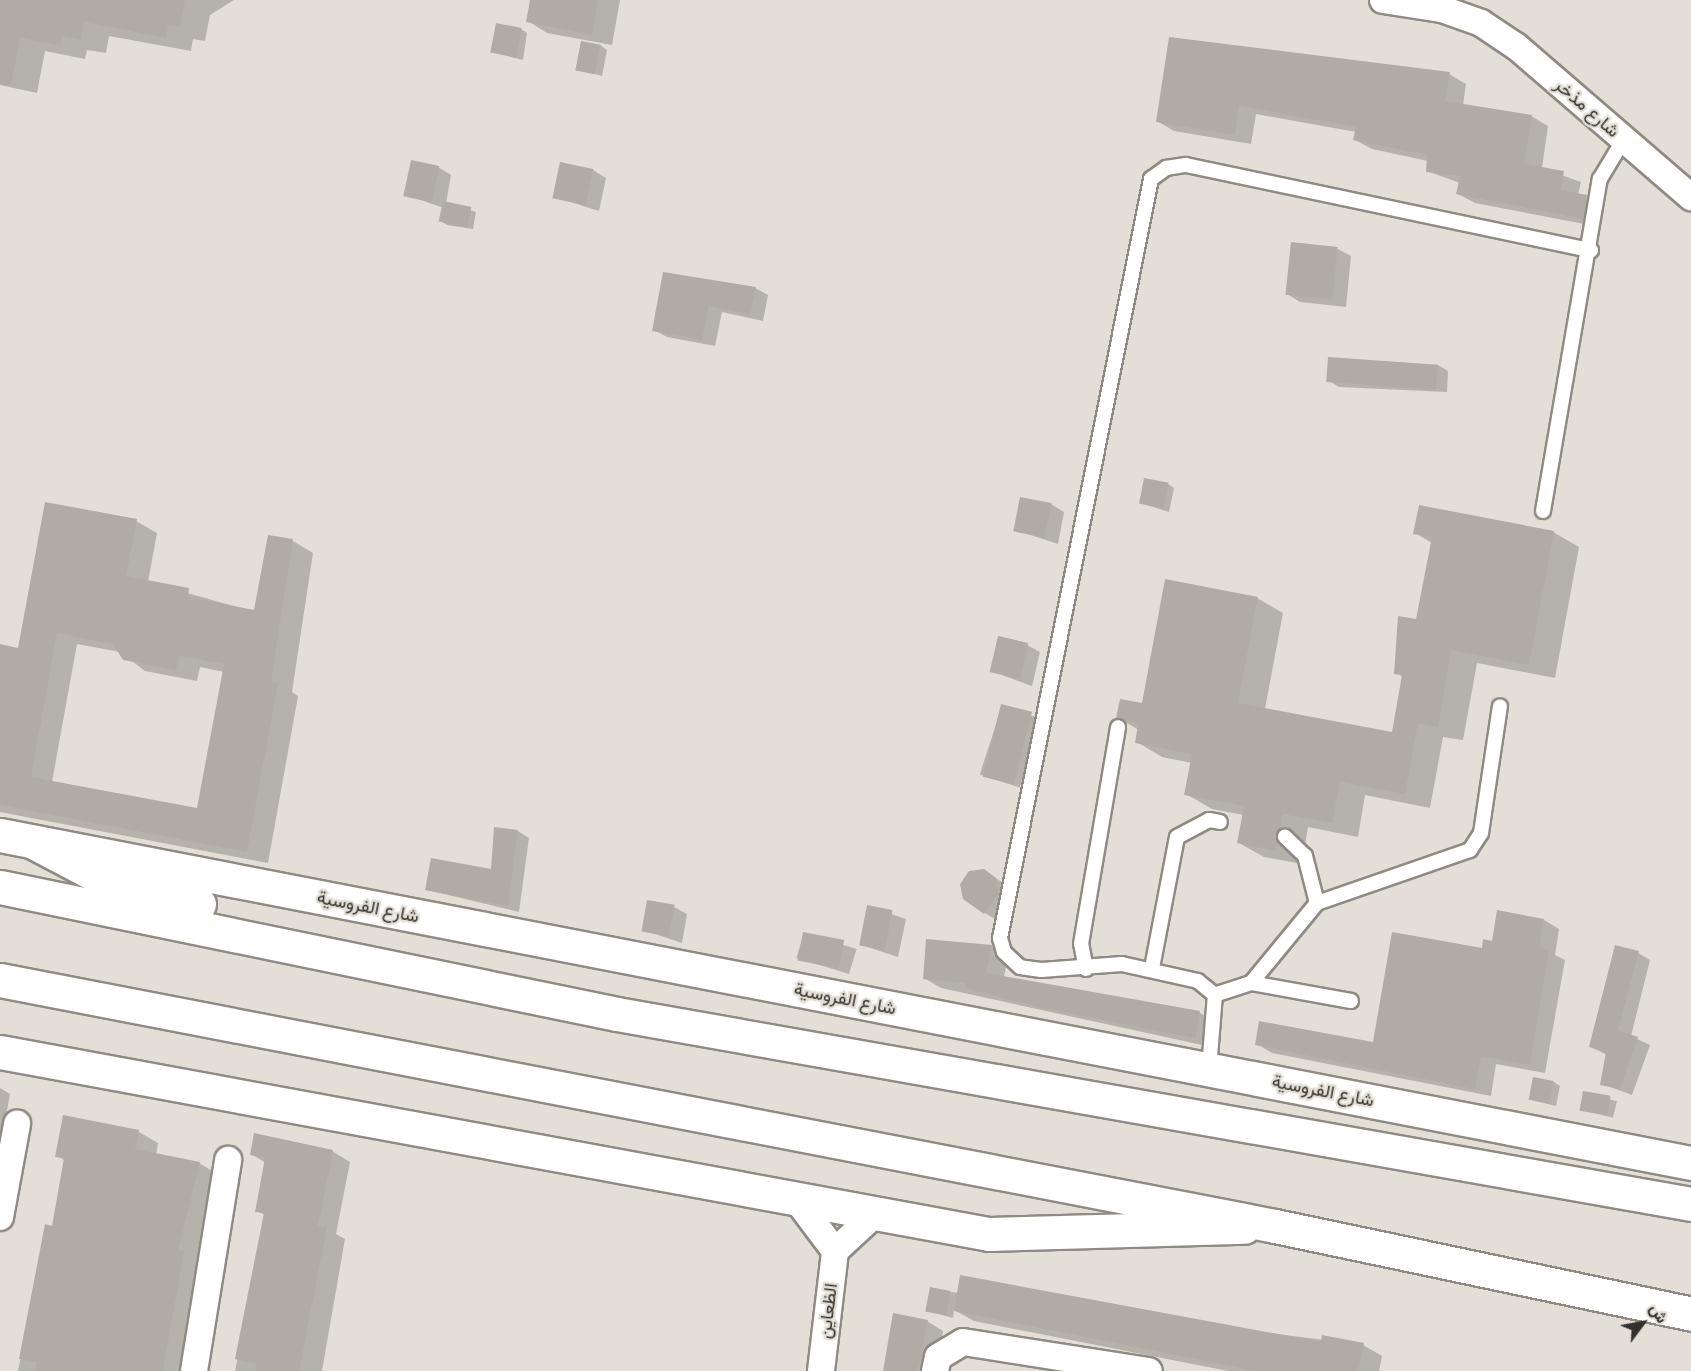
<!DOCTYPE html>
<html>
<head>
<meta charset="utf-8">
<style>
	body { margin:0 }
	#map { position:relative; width:1691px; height:1371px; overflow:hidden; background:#e3dfd6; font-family:Karla,Vazirmatn,sans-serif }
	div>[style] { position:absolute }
	.shadow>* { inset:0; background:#0003; transform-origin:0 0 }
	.building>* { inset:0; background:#b0aca4; transform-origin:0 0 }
	.roads { filter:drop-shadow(2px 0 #8f8b83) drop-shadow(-2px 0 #8f8b83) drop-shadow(0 2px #8f8b83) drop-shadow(0 -2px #8f8b83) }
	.service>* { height:14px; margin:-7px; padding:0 7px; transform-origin:7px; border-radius:7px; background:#fff }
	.minor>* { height:26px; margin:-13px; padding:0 13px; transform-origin:13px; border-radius:13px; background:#fff }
	.secondary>* { height:33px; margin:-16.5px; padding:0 16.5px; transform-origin:16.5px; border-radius:16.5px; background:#fff }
	.trunk>* { height:33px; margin:-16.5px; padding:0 16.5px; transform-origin:16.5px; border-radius:16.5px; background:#fff }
	span { translate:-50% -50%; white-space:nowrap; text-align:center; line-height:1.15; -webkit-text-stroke:4.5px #e3dfd6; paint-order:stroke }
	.street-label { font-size:18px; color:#33312e }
	.north { position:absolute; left:1613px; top:1293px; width:60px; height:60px; -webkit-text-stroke:4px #e3dfd6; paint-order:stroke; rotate:58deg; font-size:16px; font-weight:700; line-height:24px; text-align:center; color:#33312e }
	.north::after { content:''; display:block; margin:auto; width:21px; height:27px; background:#33312e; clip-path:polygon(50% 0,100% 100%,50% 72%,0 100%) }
</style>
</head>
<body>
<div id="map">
	<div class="shadow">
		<div style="clip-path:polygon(0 0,234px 0,210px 15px,205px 41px,193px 39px,191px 51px,109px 36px,106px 53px,87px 50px,85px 59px,45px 51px,37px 93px,0 85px)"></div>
		<div style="clip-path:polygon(532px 0,620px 0,612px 45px,547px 33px,528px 21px)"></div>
		<div style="clip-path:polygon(521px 29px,527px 33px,523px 60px,492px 52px)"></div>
		<div style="clip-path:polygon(1171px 39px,1449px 74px,1466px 84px,1463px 105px,1531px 116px,1548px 126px,1542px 168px,1581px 182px,1578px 195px,1604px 207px,1600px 227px,1475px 203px,1458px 194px,1460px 183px,1427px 171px,1428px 161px,1372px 149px,1355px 140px,1356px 132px,1256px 114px,1251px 144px,1174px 131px,1157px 121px)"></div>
		<div style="clip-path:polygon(600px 45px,607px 50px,602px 76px,577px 69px)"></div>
		<div style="clip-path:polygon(438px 167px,451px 175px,446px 203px,476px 212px,473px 229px,447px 225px,441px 221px,444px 208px,406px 195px)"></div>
		<div style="clip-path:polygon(593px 170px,606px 178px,599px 211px,555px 197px)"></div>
		<div style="clip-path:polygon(1338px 249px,1351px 256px,1346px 307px,1300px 302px,1287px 294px)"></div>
		<div style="clip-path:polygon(664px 274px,755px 288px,768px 295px,763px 321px,722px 312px,715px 346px,667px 337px,654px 330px)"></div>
		<div style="clip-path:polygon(1438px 365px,1448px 371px,1447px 392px,1339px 387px,1329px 381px)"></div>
		<div style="clip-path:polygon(1168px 484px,1174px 488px,1169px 512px,1140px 503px)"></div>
		<div style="clip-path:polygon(1051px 504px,1064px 512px,1058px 544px,1015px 530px)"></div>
		<div style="clip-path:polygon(evenodd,136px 521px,157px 533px,148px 582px,255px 612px,293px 541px,313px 553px,292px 692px,298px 696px,268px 863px,0 812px,0 646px,19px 650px,136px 521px,77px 644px,120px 652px,145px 671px,197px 681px,200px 667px,224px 672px,198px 810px,52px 782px,77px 644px)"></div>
		<div style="clip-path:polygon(1553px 532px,1579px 547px,1555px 678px,1477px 663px,1463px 740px,1443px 737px,1430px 808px,1365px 795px,1358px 837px,1308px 827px,1302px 864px,1264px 857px,1239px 843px,1244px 815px,1212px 809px,1186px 794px,1192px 763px,1162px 757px,1137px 742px,1139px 730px,1118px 718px,1144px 705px,1257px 598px,1283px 613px,1265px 709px,1393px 734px,1403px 677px,1396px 673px,1417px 621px,1432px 543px,1415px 533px)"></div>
		<div style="clip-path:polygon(1027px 645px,1040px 652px,1032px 686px,991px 671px)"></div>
		<div style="left:1002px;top:706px;width:42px;height:72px;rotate:18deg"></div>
		<div style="clip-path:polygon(518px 831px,529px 838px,519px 912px,427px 890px,492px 871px)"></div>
		<div style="clip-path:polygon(984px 870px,1009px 887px,998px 921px,985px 913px)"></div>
		<div style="clip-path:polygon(674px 907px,687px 914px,682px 943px,643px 930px)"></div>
		<div style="clip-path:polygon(869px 907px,906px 919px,898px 957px,861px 945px)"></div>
		<div style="clip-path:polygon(1544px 920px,1559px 929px,1555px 955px,1565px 960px,1545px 1073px,1496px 1064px,1491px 1096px,1272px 1053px,1257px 1044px,1374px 1044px,1483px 950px)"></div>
		<div style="left:804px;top:933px;width:55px;height:26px;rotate:17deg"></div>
		<div style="clip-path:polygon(927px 940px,992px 946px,1008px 956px,1004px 977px,1200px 1013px,1216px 1022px,1211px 1047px,941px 988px,924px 978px)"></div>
		<div style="clip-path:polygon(1638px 953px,1650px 960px,1631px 1036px,1650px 1045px,1632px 1095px,1602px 1084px,1607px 1055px,1591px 1047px)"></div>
		<div style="clip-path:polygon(1554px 1082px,1560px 1086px,1556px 1106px,1531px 1100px)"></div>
		<div style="clip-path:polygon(0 1088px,10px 1094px,0 1149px)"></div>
		<div style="left:1584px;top:1093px;width:34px;height:17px;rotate:14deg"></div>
		<div style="clip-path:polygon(139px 1132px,158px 1143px,156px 1155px,199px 1163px,219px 1175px,198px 1261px,203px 1264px,186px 1371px,18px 1371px,46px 1226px,53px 1228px,66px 1161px,57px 1156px)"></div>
		<div style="clip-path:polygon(332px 1151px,350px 1162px,336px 1234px,345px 1239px,322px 1371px,235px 1371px,265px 1215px,257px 1211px,266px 1163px,251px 1154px)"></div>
		<div style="clip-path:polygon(951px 1292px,1363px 1345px,1382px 1356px,1379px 1371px,1228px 1371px,974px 1321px,954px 1310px,953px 1318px,928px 1311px)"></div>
		<div style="clip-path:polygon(927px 1321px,943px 1331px,936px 1371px,885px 1371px)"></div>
	</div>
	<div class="building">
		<div style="clip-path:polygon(0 0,185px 0,180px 27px,168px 25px,166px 38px,84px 22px,81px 40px,62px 36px,60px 45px,20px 38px,11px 85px,0 84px)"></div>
		<div style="clip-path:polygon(530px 0,598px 0,592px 35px,526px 22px)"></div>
		<div style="left:496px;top:23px;width:26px;height:30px;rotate:11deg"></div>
		<div style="clip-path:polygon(1169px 37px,1450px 72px,1445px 101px,1532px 115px,1524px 164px,1564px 171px,1561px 190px,1587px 195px,1583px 219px,1456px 194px,1460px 176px,1426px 172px,1427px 155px,1353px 140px,1356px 127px,1239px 106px,1235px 135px,1156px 122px)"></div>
		<div style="left:581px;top:41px;width:20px;height:30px;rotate:11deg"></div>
		<div style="left:411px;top:160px;width:29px;height:37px;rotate:12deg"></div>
		<div style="left:560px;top:162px;width:34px;height:37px;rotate:12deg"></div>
		<div style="left:443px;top:201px;width:29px;height:21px;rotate:12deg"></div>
		<div style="left:1291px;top:242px;width:47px;height:53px;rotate:6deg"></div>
		<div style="clip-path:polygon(663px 272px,756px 287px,750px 314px,709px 306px,702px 340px,652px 331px)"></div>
		<div style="left:1328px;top:357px;width:110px;height:25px;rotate:4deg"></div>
		<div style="left:1144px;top:478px;width:25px;height:26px;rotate:11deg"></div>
		<div style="left:1020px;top:497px;width:32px;height:35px;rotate:11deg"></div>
		<div style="clip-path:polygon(evenodd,45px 502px,137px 519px,126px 576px,189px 588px,188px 597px,254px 610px,268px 535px,293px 539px,271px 681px,278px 683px,247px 852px,0 805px,0 644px,18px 648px,45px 502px,57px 633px,113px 644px,123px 660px,176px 670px,179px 656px,224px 664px,197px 808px,31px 777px,57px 633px)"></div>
		<div style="clip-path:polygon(1419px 505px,1554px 531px,1529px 665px,1451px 650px,1438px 727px,1418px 723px,1405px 794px,1340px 782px,1332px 823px,1283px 814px,1276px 851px,1237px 843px,1244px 806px,1184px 795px,1192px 754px,1135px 743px,1138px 724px,1116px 718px,1120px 699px,1142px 703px,1165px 579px,1258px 597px,1238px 703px,1392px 732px,1402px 675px,1394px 674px,1398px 616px,1416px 619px,1432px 537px,1413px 534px)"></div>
		<div style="left:998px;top:636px;width:31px;height:37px;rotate:13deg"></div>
		<div style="left:1001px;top:704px;width:32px;height:75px;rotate:14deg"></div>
		<div style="clip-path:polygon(494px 827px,518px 830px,508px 906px,425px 890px,431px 858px,491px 869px)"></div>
		<div style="clip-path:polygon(984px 869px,996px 878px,999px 893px,984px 914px,963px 899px,960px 884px,969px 871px)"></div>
		<div style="left:647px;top:900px;width:28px;height:32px;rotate:10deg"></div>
		<div style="left:867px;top:905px;width:26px;height:41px;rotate:11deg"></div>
		<div style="clip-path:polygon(1497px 910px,1544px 919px,1539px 948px,1549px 950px,1530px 1065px,1481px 1056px,1475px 1089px,1255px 1045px,1259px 1021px,1373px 1042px,1392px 932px,1482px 948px,1483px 939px,1492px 941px)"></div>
		<div style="left:803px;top:932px;width:42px;height:29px;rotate:11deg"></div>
		<div style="clip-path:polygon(926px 939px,992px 945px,986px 973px,1200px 1011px,1195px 1038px,1047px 1009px,965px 988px,966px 983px,923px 979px)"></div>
		<div style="clip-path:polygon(1615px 945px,1639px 951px,1618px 1030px,1638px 1037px,1620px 1089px,1600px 1085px,1606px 1052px,1589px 1047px)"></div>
		<div style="left:1533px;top:1077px;width:21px;height:23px;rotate:11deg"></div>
		<div style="left:1583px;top:1091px;width:28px;height:20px;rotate:10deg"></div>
		<div style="clip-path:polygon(63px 1115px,139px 1130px,135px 1149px,200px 1162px,178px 1250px,184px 1251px,163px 1371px,35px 1371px,37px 1362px,19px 1359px,45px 1224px,52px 1226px,64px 1158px,55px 1157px)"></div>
		<div style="clip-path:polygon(254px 1133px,333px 1150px,318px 1226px,327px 1227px,299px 1371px,255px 1371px,257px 1364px,235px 1359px,264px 1213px,255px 1212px,265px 1158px,250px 1155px)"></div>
		<div style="clip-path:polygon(960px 1275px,1321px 1342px,1322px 1335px,1364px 1343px,1358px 1371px,1256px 1371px,954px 1311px)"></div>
		<div style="left:930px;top:1287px;width:21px;height:25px;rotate:11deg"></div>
		<div style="clip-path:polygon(893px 1313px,928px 1320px,918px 1371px,883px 1371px)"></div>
	</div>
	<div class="roads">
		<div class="service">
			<div style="left:1543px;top:511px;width:337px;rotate:-80.3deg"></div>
			<div style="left:1600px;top:179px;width:47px;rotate:-59deg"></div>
			<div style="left:1317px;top:903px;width:162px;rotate:-19.1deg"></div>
			<div style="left:1470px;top:850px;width:20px;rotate:-57deg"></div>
			<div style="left:1481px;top:833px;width:128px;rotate:-81.5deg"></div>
			<div style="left:1152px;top:968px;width:133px;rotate:-79.2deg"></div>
			<div style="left:1177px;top:837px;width:36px;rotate:-28deg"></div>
			<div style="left:1209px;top:820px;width:11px;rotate:10deg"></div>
			<div style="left:1086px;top:969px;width:25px;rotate:-101deg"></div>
			<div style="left:1081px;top:944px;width:220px;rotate:-80.3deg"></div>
			<div style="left:1251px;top:983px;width:104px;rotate:-50.5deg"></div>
			<div style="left:1317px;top:903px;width:49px;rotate:-104.3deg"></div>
			<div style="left:1305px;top:856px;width:28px;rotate:-136deg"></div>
			<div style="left:1351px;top:1001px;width:102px;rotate:-169.8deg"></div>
			<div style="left:1251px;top:983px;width:38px;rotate:162deg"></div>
			<div style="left:1215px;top:995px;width:22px;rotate:-141deg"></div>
			<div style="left:1198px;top:981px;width:78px;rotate:-167.4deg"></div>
			<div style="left:1122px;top:964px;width:81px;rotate:175.8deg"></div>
			<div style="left:1041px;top:970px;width:21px;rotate:-172deg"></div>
			<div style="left:1020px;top:967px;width:22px;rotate:-137deg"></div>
			<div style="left:1004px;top:952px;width:15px;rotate:-106deg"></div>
			<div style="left:1000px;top:938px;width:774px;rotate:-78.75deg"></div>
			<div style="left:1151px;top:179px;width:19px;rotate:-36deg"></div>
			<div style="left:1166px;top:168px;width:20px;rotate:-9deg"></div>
			<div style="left:1186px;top:165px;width:414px;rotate:11.9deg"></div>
			<div style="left:1209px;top:1069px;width:74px;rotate:-85.4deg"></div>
		</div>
		<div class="minor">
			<div style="left:1383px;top:0;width:60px;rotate:8.7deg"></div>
			<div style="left:1442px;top:9px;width:41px;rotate:19.7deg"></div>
			<div style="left:1481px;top:23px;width:43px;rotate:33.7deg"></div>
			<div style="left:1517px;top:47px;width:230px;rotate:40.8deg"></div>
			<div style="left:796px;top:1199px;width:65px;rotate:53.1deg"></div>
			<div style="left:0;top:1217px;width:95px;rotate:-79.6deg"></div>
			<div style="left:194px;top:1371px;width:214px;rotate:-80.8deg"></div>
			<div style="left:821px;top:1371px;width:121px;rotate:-83.3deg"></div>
			<div style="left:835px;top:1251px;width:53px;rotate:-42.7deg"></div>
			<div style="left:935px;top:1371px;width:14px;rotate:-78deg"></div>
			<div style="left:938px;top:1357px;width:29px;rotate:-31deg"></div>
			<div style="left:963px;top:1342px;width:188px;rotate:8.9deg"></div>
		</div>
		<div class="secondary">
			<div style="left:0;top:835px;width:1723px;rotate:10.98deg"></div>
			<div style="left:0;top:1052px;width:1006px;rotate:10.43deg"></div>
			<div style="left:989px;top:1234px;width:255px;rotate:-1.6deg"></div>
		</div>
		<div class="trunk">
			<div style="left:33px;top:842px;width:81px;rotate:27.8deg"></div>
			<div style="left:105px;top:880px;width:97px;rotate:14.3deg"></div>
			<div style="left:0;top:887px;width:630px;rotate:11.63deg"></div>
			<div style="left:617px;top:1014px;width:1091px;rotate:10.03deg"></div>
			<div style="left:0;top:980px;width:1299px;rotate:10.92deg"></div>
			<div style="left:1275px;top:1226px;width:425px;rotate:11.9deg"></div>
		</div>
	</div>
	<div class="street-label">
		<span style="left:1587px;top:108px;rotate:41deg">شارع مذخر</span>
		<span style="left:368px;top:907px;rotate:11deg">شارع الفروسية</span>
		<span style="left:845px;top:999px;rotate:11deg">شارع الفروسية</span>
		<span style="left:1323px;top:1091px;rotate:11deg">شارع الفروسية</span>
		<span style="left:828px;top:1311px;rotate:-83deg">الظعاين</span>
	</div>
	<div class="north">ش</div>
</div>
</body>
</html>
